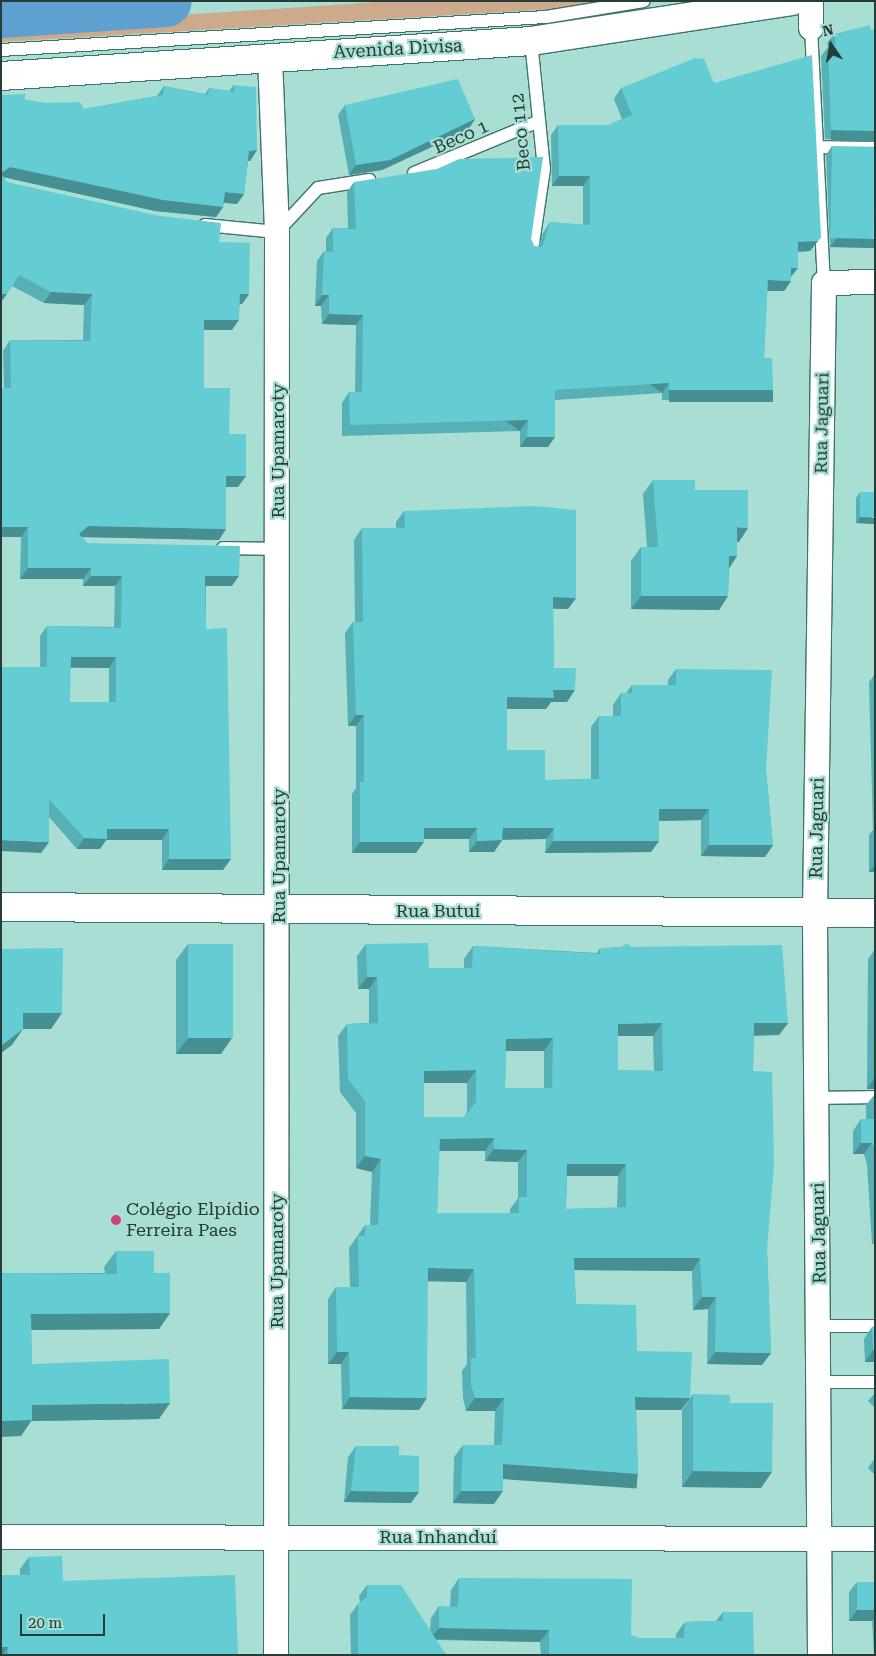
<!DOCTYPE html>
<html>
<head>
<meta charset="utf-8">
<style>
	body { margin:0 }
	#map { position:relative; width:876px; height:1656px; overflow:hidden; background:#a8ded3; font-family:"Roboto Serif",serif }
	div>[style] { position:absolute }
	.green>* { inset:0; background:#ceaa8d }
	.river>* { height:51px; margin:-25.5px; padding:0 25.5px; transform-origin:25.5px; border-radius:25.5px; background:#5ea1d0 }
	.roads { filter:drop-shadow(1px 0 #3f7369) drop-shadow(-1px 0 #3f7369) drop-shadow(0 1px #3f7369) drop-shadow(0 -1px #3f7369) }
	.lane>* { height:12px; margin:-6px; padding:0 6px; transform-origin:6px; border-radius:6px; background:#fff }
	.street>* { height:24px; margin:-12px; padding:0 12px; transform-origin:12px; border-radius:12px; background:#fff }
	.secondary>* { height:28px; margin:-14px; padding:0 14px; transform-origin:14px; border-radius:14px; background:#fff }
	.wall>* { inset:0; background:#56b0b5 }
	.shaded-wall>* { inset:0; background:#469094; transform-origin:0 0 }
	.building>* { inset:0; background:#64cdd3; transform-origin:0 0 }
	.dots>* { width:14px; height:14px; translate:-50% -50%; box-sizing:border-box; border:2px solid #a8ded3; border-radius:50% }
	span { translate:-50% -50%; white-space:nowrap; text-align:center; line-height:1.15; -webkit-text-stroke:4.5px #a8ded3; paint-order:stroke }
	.street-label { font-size:18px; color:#263c38 }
	.poi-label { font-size:18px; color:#263c38 }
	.left { translate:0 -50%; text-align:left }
	.frame { position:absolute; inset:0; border:2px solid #263c38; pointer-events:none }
	.north { position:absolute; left:806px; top:20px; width:50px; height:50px; -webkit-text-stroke:4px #a8ded3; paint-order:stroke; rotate:348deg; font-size:14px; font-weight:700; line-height:20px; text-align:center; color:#263c38 }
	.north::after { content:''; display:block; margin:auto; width:18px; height:22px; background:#263c38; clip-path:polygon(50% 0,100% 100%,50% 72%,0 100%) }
	.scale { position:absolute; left:20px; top:1614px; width:85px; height:22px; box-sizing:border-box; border:2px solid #263c38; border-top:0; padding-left:6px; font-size:15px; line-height:18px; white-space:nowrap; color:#263c38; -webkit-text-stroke:4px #a8ded3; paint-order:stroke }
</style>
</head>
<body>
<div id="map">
	<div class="green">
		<div style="clip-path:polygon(392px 1px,598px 1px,553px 9px,1px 42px,1px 27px)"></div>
	</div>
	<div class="river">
		<div style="left:1px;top:12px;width:165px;rotate:-3.8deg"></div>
	</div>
	<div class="roads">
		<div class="lane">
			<div style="left:811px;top:28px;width:255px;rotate:87.1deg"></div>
			<div style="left:531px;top:41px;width:129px;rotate:84.2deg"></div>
			<div style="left:544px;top:169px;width:82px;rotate:98.4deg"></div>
			<div style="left:1px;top:50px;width:546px;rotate:-3.47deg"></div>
			<div style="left:546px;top:17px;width:99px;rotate:-9.3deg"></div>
			<div style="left:817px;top:147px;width:58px;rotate:1deg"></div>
			<div style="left:414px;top:173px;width:133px;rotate:-22.5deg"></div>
			<div style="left:205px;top:225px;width:72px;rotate:5.6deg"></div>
			<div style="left:277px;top:232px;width:60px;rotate:-47deg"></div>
			<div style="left:318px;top:188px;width:52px;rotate:-8.9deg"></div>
			<div style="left:223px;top:548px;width:55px;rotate:1deg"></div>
			<div style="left:817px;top:1098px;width:58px;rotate:-1deg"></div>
			<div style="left:820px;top:1326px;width:55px"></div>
			<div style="left:821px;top:1382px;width:54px"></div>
		</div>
		<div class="street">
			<div style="left:811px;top:28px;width:27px;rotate:-90deg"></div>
			<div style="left:270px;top:57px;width:175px;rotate:87.7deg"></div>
			<div style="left:277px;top:232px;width:1423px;rotate:90.04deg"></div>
			<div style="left:1px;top:1537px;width:874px;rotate:0.13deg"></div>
			<div style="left:820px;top:1655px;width:743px;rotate:-90.39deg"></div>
			<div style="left:815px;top:912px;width:629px;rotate:-89.18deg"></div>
			<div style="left:824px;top:283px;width:51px;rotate:-1.1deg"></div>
		</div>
		<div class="secondary">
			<div style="left:1px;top:76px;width:531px;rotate:-3.78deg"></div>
			<div style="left:531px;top:41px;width:264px;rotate:-8.7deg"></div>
			<div style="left:1px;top:907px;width:874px;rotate:0.39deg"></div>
		</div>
	</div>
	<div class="wall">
		<div style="clip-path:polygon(834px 34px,875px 140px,825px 139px,821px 56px,828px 47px,827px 43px)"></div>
		<div style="clip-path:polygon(714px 83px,821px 237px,810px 251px,798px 252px,791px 277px,791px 281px,784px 291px,767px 291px,764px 358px,773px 390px,766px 400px,662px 400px,662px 393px,555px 400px,548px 447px,520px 447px,520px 431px,342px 436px,342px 403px,349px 392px,355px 392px,356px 325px,322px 324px,321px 306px,315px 306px,317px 261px,324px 251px,326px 251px,326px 238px,333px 228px,348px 228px,347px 192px,354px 182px,531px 239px,534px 246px,538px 247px,543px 233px,550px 222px,583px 225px,583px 186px,552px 186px,551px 135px,558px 125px,609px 125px,622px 119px,614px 99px,621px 88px)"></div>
		<div style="clip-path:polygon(evenodd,234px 85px,257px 150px,250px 161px,248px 161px,244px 194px,237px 204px,224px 203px,223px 207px,216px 217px,155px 211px,3px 177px,7px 182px,219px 242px,249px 294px,242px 304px,240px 304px,232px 330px,204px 330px,204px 388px,229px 434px,238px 487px,226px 487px,219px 540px,82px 537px,87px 543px,232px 586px,206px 586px,206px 629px,223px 870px,162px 870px,162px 840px,106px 840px,100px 849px,77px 849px,49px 817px,49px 842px,41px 853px,40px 636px,47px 626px,114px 627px,115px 586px,83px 586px,83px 579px,20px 579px,21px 537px,1px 537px,1px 388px,4px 388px,3px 351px,10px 340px,83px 340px,84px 305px,44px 303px,12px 286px,1px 302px,1px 95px,25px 100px,84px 109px,157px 96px,164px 86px,205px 94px,209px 88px,229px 91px,234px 85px,70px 668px,109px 668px,109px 702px,70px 702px,70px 668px)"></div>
		<div style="clip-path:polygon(345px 105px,475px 119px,468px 130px,382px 170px,349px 175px,338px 115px)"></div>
		<div style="clip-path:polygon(832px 146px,875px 248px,830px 247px,826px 155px)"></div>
		<div style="clip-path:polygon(653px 480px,695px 490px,739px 542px,737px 542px,737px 556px,729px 568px,728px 596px,719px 610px,631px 609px,631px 561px,641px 547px,647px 547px,643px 494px)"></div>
		<div style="clip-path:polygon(860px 492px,875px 524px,856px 523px,856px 498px)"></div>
		<div style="clip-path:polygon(404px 511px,576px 598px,568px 609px,553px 609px,554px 668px,567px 702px,551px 702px,546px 709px,507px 709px,507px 750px,545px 780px,591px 779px,591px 727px,599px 716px,613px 716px,613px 705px,621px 693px,626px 693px,632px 685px,668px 685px,668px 680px,676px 669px,766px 771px,773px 845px,765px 857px,701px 856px,701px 820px,659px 821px,659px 841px,651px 852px,545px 853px,546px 839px,503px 839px,494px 852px,469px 852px,469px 839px,424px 839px,416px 853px,352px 853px,352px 794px,356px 788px,356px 726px,348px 726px,345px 633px,353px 622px,355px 622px,354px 540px,362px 528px,396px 528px,396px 522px)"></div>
		<div style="clip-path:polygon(875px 674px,875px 872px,869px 872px,869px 835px,873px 830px,869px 682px)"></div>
		<div style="clip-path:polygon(188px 944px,221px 1054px,176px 1054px,176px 960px)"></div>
		<div style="clip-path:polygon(evenodd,366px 944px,429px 968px,464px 968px,464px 959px,473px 946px,597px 953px,600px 948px,631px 947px,788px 1023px,779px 1035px,754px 1035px,753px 1071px,767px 1249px,771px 1353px,762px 1365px,707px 1364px,708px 1309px,693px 1310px,692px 1271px,574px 1270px,576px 1304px,637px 1351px,690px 1398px,681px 1410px,636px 1410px,638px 1474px,630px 1487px,503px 1477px,494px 1504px,453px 1503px,454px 1457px,463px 1445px,494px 1445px,495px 1411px,466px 1411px,463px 1398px,462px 1371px,467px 1364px,466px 1282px,428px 1281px,419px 1410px,342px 1409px,341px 1364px,328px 1364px,328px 1299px,336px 1287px,350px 1287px,349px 1248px,365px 1225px,370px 1225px,372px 1172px,356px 1168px,356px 1113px,340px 1092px,338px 1036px,347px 1024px,369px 1023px,369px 989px,358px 989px,357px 956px,366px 944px,618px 1036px,653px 1036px,654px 1071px,618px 1070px,618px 1036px,366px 944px,506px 1051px,544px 1051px,544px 1088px,505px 1088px,506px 1051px,366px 944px,424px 1083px,467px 1083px,467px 1112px,464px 1117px,424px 1117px,424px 1083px,366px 944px,439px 1151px,485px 1151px,485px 1161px,518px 1162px,518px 1198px,510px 1209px,510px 1213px,437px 1213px,439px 1151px,366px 944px,567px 1176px,618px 1176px,617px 1208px,566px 1209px,567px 1176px)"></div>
		<div style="clip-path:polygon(875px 949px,875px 1089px,867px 1089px,868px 959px)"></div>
		<div style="clip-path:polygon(875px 1094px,875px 1244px,872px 1244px,867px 1165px,864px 1154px,853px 1154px,853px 1131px,861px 1119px,866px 1119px,866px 1105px)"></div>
		<div style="clip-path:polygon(116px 1251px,154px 1273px,170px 1313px,159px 1329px,31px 1330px,32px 1364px,159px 1419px,31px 1421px,21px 1436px,1px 1273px,105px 1273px,104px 1267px)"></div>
		<div style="clip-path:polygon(875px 1326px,875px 1362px,865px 1362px,864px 1339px,872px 1327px)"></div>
		<div style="clip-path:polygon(875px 1393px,875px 1408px,868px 1401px)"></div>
		<div style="clip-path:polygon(693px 1394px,730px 1403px,761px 1488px,682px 1487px,682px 1410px)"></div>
		<div style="clip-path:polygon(356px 1446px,399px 1455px,411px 1503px,344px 1502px,348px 1457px)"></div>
		<div style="clip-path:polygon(875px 1458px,875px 1475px,868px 1468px)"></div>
		<div style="clip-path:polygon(29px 1557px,63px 1581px,238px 1655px,1px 1655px,20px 1575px,20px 1569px)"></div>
		<div style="clip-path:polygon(459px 1578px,639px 1638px,676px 1638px,676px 1634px,685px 1622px,716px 1621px,723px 1612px,754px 1655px,541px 1655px,540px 1642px,436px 1640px,446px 1655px,351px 1655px,350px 1615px,358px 1604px,360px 1603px,359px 1596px,367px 1585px,430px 1630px,431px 1618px,439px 1606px,450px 1607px,451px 1590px)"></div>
		<div style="clip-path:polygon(857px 1582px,875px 1582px,875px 1655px,874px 1655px,872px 1621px,849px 1621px,849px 1592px)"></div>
	</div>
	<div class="shaded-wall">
		<div style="clip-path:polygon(475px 119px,468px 130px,382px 170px,349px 175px,356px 165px)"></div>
		<div style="left:831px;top:130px;width:44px;height:11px;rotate:1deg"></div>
		<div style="clip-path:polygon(257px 150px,250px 161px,241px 161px,249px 151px)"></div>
		<div style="clip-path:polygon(10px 167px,223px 207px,216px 217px,155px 211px,3px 177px,1px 178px,1px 173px)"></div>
		<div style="clip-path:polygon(559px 176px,590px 176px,583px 186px,552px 186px)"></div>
		<div style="clip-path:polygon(225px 192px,244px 194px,237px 204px,218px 202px)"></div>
		<div style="clip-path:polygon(821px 237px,810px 251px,791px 252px,798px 242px)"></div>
		<div style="clip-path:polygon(837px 238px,875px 239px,875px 248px,830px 247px)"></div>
		<div style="clip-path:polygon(791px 268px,798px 268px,790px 278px)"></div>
		<div style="clip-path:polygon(768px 280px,791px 281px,784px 291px,760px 291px)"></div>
		<div style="clip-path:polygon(51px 292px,92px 294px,84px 305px,44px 303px)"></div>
		<div style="clip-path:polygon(1px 294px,7px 294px,1px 302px)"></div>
		<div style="clip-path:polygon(240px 294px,249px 294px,242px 304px,232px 304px)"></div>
		<div style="clip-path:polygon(322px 295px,329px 295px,321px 306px,315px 306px)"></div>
		<div style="clip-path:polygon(329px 314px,363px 315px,356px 325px,322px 324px)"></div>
		<div style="clip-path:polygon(204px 320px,239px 320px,232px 330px,197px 330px)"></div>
		<div style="left:669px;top:383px;width:12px;height:114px;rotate:125deg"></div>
		<div style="left:669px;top:390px;width:104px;height:12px"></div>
		<div style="left:528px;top:420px;width:14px;height:178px;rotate:126deg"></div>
		<div style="clip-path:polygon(527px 437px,555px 437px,548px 447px,520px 447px)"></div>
		<div style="clip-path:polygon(226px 476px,246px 476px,238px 487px,219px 487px)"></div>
		<div style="clip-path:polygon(860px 517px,875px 518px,875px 524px,856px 523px)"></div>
		<div style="clip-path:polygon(88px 526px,226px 529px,219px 540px,80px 537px,79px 534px)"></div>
		<div style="clip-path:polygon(1px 527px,28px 527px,21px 537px,1px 537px)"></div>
		<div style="clip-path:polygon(737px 527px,748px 528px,739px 542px,727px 541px)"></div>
		<div style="clip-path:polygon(729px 556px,737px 556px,728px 570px)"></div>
		<div style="clip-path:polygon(28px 568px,91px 568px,83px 579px,20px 579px)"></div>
		<div style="clip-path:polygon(91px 576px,122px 576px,115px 586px,83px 586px)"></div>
		<div style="clip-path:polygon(205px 576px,239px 576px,232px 586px,198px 586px)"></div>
		<div style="clip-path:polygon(641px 596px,728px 596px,719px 610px,631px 609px)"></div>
		<div style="clip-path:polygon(553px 597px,576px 598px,568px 609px,545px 608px)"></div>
		<div style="clip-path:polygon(71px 657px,116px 657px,109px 668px,63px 667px)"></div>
		<div style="clip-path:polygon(553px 690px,575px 690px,567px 702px,551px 702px,546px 709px,499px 709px,507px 697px)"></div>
		<div style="clip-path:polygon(356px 715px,364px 715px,356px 726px,348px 726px)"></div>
		<div style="clip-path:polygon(659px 809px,709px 809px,701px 820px,651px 821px)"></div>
		<div style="clip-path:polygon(424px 828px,477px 828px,469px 839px,416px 839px)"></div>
		<div style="clip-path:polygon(503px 828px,554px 828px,546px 839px,495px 840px)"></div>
		<div style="clip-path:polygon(107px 829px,169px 829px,162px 840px,106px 840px,100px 849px,77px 849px,84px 838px)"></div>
		<div style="clip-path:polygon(1px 840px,49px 842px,41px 853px,1px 851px)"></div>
		<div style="clip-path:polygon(502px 840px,494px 852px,469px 852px,477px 841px)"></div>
		<div style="clip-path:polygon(553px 841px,659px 841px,651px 852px,545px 853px)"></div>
		<div style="clip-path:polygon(360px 842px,424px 842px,416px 853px,352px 853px)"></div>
		<div style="clip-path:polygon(709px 845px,773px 845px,765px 857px,701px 856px)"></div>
		<div style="clip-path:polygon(169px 859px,231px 859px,223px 870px,162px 870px)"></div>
		<div style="clip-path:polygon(875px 865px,875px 872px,869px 872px)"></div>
		<div style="clip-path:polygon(367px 977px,377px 977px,369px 989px,358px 989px)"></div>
		<div style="clip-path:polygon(23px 1013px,62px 1013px,51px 1029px,23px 1029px,12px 1045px,1px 1053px,1px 1046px)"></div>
		<div style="clip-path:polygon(662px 1023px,653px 1036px,610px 1036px,618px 1024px)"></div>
		<div style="clip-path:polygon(754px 1023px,788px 1023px,779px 1035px,746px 1036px)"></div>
		<div style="clip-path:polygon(188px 1038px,232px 1038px,221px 1054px,176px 1054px)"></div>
		<div style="clip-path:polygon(553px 1038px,544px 1051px,498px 1051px,506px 1039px)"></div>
		<div style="clip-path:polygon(476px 1070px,467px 1083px,416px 1083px,424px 1071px)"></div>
		<div style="clip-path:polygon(875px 1077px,875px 1089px,867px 1089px)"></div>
		<div style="clip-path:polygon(494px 1138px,485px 1151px,431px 1151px,440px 1139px)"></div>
		<div style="clip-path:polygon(861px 1143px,872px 1143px,864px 1154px,853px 1154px)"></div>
		<div style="clip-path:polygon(494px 1149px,527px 1150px,518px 1162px,485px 1161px)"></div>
		<div style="clip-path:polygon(365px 1156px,381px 1159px,372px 1172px,356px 1168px)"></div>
		<div style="clip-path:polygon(567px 1164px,626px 1164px,618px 1176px,558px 1176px)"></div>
		<div style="clip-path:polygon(574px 1258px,700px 1258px,692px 1271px,565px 1270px)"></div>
		<div style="clip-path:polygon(428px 1268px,474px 1269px,466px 1282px,419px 1281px)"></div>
		<div style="clip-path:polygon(702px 1297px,716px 1297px,708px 1309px,693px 1310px)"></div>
		<div style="clip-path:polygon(170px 1313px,159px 1329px,20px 1330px,31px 1314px)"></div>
		<div style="clip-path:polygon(873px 1350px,875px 1350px,875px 1362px,865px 1362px)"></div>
		<div style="clip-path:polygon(337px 1352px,349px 1352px,341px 1364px,328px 1364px)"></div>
		<div style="clip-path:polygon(715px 1352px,771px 1353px,762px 1365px,707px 1364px)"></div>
		<div style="clip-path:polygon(350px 1397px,427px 1398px,419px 1410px,342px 1409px)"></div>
		<div style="clip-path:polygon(635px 1397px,690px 1398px,681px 1410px,627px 1410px)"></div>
		<div style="clip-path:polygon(475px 1398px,504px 1398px,495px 1411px,466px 1411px)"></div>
		<div style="clip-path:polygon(170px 1403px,159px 1419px,31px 1421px,21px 1436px,1px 1437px,1px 1421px,32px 1405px)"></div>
		<div style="left:503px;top:1464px;width:135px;height:15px;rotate:4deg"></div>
		<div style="clip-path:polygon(693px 1471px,772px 1472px,761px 1488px,682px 1487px)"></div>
		<div style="clip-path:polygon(351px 1491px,419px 1492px,411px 1503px,344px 1502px)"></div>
		<div style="clip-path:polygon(461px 1491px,503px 1491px,494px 1504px,453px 1503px)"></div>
		<div style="clip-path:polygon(857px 1610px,875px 1610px,875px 1617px,872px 1621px,849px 1621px)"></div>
		<div style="clip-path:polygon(439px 1628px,549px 1630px,540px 1642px,430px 1639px)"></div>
		<div style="clip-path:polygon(1px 1647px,8px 1647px,3px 1655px,1px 1655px)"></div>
	</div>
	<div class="building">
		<div style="clip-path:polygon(870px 25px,871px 30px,875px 29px,875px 131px,831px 130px,828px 47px,836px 45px,834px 34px)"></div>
		<div style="clip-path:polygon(812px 55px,821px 237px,818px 241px,798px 242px,798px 268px,791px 268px,791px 281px,768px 280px,764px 358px,772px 358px,773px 390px,669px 390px,669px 383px,555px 390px,555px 437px,527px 437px,528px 420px,350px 425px,349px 392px,362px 392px,363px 315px,329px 314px,329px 295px,322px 295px,324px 251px,333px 252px,333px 228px,356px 229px,354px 182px,437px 169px,459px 159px,543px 157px,531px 239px,534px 246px,542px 247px,550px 222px,590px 225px,590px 176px,559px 176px,558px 125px,609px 125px,632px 115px,621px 88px,695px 58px,704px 59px,714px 83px)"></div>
		<div style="clip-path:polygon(458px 79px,475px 119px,390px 160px,356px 165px,345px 105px)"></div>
		<div style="clip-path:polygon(234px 85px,256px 87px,257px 150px,249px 151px,244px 194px,225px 192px,223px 207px,163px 200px,10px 167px,1px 173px,1px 95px,25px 94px,25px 100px,46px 103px,80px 102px,84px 109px,163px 95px,164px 86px,208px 95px,209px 88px,234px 92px)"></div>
		<div style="left:832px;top:146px;width:43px;height:92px;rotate:1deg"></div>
		<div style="clip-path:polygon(evenodd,1px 174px,7px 182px,160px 216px,221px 223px,219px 242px,250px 243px,249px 294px,240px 294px,239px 320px,204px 320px,204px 388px,230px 388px,229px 434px,246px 434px,246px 476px,226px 476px,226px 529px,88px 526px,79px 534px,87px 543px,240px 546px,239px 576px,205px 576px,206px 629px,227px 628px,231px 859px,169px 859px,169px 829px,107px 829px,107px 839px,84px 838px,49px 799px,49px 842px,1px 840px,1px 667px,47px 667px,47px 626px,121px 628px,122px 576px,91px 576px,91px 568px,28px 568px,28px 527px,1px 527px,1px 388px,11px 388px,10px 340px,90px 341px,92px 294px,51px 292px,19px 275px,7px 294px,1px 294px,1px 174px,71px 657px,116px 657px,116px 702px,70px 702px,71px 657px)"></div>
		<div style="clip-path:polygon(653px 480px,695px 480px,695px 490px,748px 490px,748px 528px,737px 527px,737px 556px,729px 556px,728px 596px,641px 596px,641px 547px,658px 547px)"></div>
		<div style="left:860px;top:492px;width:15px;height:25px"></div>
		<div style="clip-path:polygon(534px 506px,576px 510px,576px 598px,553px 597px,554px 668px,576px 668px,575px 690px,553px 690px,554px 698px,507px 697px,507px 750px,545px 750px,545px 780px,599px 779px,599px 716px,621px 716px,621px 693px,632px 693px,632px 685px,676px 685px,676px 669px,772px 670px,766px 771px,773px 845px,709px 845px,709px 809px,659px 809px,659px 841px,553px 841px,554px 828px,503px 828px,502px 840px,477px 841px,477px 828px,424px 828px,424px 842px,360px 842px,360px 782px,364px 782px,364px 715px,356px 715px,353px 622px,363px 622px,362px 528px,405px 528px,404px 511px)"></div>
		<div style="clip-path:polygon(evenodd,428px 943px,429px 968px,472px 968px,473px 946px,600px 954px,600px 948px,620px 948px,627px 943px,631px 947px,782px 945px,788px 1023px,754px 1023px,753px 1071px,772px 1072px,774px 1165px,767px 1249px,771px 1353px,715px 1352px,716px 1297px,702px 1297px,700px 1258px,574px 1258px,576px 1304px,636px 1305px,637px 1351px,692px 1352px,690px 1398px,635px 1397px,638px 1474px,503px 1464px,503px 1491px,461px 1491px,463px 1445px,502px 1445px,504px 1398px,475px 1398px,471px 1385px,471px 1358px,476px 1358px,474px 1269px,428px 1268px,427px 1398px,350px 1397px,349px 1352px,337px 1352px,336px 1287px,359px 1287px,358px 1236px,365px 1236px,365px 1225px,378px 1225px,381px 1159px,365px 1156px,365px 1101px,348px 1079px,347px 1024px,378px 1023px,377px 977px,367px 977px,366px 944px,428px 943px,662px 1023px,663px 1071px,618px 1070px,618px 1024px,662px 1023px,428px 943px,553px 1038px,552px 1088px,505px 1088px,506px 1039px,553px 1038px,428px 943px,476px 1070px,476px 1102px,464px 1117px,424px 1117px,424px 1071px,476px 1070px,428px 943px,494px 1138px,494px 1149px,527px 1150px,527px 1197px,519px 1197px,519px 1213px,437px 1213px,440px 1139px,494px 1138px,428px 943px,567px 1164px,626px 1164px,626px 1207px,566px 1209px,567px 1164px)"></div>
		<div style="left:188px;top:944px;width:45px;height:94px"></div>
		<div style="clip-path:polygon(63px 948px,62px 1013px,23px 1013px,23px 1029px,1px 1046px,1px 949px)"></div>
		<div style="clip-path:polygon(875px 1094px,875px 1150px,872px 1143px,861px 1143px,861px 1119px,874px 1119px)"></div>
		<div style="clip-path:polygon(116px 1251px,154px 1251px,154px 1273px,170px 1273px,170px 1313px,31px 1314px,32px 1364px,169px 1359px,170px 1403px,32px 1405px,32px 1420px,1px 1421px,1px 1273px,117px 1274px)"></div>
		<div style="clip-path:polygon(875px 1326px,875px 1350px,873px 1350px,872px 1327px)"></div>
		<div style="clip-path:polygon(693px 1394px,730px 1395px,730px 1403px,773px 1403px,772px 1472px,693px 1471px)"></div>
		<div style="clip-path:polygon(356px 1446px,399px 1446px,399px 1455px,419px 1456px,419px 1492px,351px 1491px)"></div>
		<div style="clip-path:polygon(62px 1556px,63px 1581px,235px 1575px,238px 1655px,8px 1655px,8px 1647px,1px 1647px,1px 1575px,30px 1575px,29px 1557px)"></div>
		<div style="clip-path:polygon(459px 1578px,632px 1579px,631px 1636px,639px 1638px,684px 1638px,685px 1622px,723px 1621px,723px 1612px,753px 1612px,754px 1655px,549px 1655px,549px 1630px,439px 1628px,439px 1606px,458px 1607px)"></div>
		<div style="left:857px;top:1582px;width:18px;height:28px"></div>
		<div style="clip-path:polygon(367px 1585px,401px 1585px,446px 1655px,358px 1655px,358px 1604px,367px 1597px)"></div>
	</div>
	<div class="dots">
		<div style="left:116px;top:1220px;background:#cc4177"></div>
	</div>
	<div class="street-label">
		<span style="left:398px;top:49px;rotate:-3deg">Avenida Divisa</span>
		<span style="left:521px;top:132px;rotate:-95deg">Beco 112</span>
		<span style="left:461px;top:137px;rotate:-24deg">Beco 1</span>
		<span style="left:822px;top:423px;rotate:-89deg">Rua Jaguari</span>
		<span style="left:278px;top:451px;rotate:-90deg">Rua Upamaroty</span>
		<span style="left:817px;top:828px;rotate:-89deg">Rua Jaguari</span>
		<span style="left:279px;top:856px;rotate:-90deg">Rua Upamaroty</span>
		<span style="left:438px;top:911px">Rua Butuí</span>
		<span style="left:819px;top:1233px;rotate:-91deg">Rua Jaguari</span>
		<span style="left:277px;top:1261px;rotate:-90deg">Rua Upamaroty</span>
		<span style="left:438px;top:1537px">Rua Inhanduí</span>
	</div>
	<div class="poi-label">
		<span class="left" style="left:126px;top:1220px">Colégio Elpídio<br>Ferreira Paes</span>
	</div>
	<div class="frame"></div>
	<div class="north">N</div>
	<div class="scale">20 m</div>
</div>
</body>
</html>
